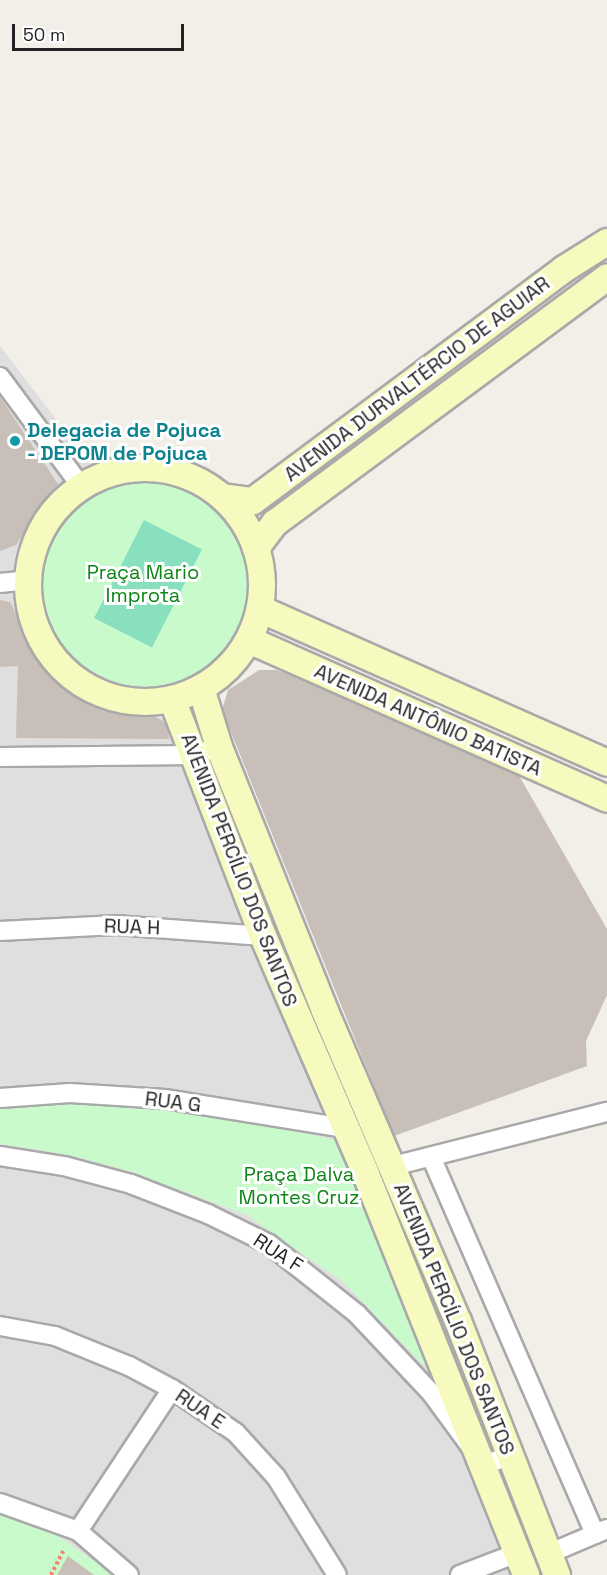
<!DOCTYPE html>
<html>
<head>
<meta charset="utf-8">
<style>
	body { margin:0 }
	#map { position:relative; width:607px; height:1575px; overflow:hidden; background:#f2efe9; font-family:"Space Grotesk",sans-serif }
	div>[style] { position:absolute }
	.residential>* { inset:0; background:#e0dfdf }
	.park>* { inset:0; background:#c8facc }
	.round { border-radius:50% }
	.pitch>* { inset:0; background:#88e0be; transform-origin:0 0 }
	.building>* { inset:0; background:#c7bfb8 }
	.path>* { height:4px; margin-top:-2px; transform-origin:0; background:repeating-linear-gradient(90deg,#fa8072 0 3px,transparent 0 6px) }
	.roads { filter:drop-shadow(2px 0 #a9a9a9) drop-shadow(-2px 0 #a9a9a9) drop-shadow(0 2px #a9a9a9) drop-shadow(0 -2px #a9a9a9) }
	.street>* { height:18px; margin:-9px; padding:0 9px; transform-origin:9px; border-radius:9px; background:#fff }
	.secondary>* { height:26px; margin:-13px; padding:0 13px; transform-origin:13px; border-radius:13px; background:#f7fabf }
	.secondary>.ring { margin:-13px; padding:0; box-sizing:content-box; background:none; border:26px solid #f7fabf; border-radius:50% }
	.dots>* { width:16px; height:16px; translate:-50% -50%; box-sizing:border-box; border:3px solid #fff; border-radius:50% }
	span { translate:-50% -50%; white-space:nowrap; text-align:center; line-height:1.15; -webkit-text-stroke:6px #fff; paint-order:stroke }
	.street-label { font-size:20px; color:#222 }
	.culture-label { font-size:20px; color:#0d838f; font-weight:700 }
	.left { translate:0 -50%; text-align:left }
	.park-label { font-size:20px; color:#0c8416 }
	.scale { position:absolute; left:12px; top:24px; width:172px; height:27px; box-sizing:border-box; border:3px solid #222; border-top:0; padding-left:8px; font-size:18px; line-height:21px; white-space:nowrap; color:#222; -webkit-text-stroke:4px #fff; paint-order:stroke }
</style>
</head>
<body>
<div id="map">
	<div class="residential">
		<div style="clip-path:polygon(0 346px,85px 457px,170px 453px,219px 477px,269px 551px,273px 602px,251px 655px,224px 686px,194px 700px,542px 1575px,0 1575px)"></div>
	</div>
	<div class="park">
		<div class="round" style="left:39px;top:480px;width:210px;height:210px"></div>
		<div style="clip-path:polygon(46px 1101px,166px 1111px,278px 1127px,338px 1141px,439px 1381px,343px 1282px,247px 1215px,130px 1171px,65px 1154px,0 1144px,0 1107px)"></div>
		<div style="clip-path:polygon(0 1510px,55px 1534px,114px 1575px,0 1575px)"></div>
	</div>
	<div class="pitch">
		<div style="left:144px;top:520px;width:65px;height:110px;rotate:27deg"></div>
	</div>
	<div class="building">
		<div style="clip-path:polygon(0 397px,58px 484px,16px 545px,0 551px)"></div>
		<div style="clip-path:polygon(0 600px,10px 602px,41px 662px,69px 688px,107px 705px,150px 714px,167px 723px,169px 739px,16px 738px,18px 666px,0 667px)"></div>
		<div style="clip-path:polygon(259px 670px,276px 670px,328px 686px,513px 765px,607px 929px,607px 995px,586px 1041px,587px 1066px,394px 1136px,222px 710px,228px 690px)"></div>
		<div style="clip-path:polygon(68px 1556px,94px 1575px,57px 1575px)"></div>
	</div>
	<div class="path">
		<div style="left:51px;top:1575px;width:30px;rotate:-63deg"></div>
	</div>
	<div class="roads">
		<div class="street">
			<div style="left:0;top:377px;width:136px;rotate:53.4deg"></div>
			<div style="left:0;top:583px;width:27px;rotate:-6deg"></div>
			<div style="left:0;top:757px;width:194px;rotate:-0.6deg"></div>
			<div style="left:194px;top:755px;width:26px;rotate:-18deg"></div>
			<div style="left:0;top:931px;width:116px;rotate:-3deg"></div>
			<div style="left:116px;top:925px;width:147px;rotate:4.3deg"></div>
			<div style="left:0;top:1098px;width:70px;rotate:-4.1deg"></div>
			<div style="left:70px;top:1093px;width:95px;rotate:3.6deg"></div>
			<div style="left:165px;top:1099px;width:181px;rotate:9.2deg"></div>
			<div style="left:0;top:1156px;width:65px;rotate:8.9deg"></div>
			<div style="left:64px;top:1166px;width:69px;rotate:15deg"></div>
			<div style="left:131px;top:1184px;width:83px;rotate:21.3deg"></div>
			<div style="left:208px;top:1214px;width:68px;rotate:26.2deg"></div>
			<div style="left:269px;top:1244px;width:112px;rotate:38.5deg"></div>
			<div style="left:357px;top:1314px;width:110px;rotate:46.8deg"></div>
			<div style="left:432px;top:1394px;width:88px;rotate:53.8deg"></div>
			<div style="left:484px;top:1465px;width:27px;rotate:-20deg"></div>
			<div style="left:432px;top:1159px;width:409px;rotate:66.5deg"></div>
			<div style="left:393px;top:1166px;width:221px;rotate:-14.2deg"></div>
			<div style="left:0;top:1326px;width:56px;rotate:10.3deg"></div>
			<div style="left:55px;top:1336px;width:80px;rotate:22.1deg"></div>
			<div style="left:129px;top:1366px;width:49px;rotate:28.1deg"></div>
			<div style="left:172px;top:1389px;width:78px;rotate:34.5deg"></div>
			<div style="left:236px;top:1433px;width:59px;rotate:47.7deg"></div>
			<div style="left:276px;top:1477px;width:115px;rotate:58.1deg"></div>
			<div style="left:0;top:1503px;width:83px;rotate:19.7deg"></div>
			<div style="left:78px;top:1531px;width:67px;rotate:40.8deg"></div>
			<div style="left:78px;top:1531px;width:170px;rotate:-56.5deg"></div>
			<div style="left:548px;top:1554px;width:64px;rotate:-23deg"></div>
			<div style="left:460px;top:1575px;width:61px;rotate:-21.1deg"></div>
		</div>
		<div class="secondary">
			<div class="ring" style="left:28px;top:468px;width:208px;height:208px"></div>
			<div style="left:223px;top:497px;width:30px;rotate:8deg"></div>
			<div style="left:253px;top:501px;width:388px;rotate:-36.7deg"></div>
			<div style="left:564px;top:269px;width:51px;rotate:-32.1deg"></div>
			<div style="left:256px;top:548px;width:31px;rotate:-53deg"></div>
			<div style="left:275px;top:523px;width:413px;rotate:-36.5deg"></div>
			<div style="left:260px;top:609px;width:380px;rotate:23.9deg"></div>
			<div style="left:249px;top:640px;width:392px;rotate:23.9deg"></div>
			<div style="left:201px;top:688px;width:62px;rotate:73deg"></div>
			<div style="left:219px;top:747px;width:284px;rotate:68.1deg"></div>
			<div style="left:325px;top:1011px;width:337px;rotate:66.8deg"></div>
			<div style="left:458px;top:1321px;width:273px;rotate:68.7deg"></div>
			<div style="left:172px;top:699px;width:254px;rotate:69deg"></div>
			<div style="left:263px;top:936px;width:257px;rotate:66.6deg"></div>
			<div style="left:365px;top:1172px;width:434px;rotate:68.2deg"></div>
		</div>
	</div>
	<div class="dots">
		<div style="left:15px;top:441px;background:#0f9aa8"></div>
	</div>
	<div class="street-label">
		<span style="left:417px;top:379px;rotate:-37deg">AVENIDA DURVALTÉRCIO DE AGUIAR</span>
		<span style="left:428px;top:720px;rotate:24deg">AVENIDA ANTÔNIO BATISTA</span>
		<span style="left:239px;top:870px;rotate:69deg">AVENIDA PERCÍLIO DOS SANTOS</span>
		<span style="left:132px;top:927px;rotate:2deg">RUA H</span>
		<span style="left:173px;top:1102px;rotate:7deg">RUA G</span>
		<span style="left:278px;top:1253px;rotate:33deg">RUA F</span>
		<span style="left:454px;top:1319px;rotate:68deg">AVENIDA PERCÍLIO DOS SANTOS</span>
		<span style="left:200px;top:1409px;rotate:34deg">RUA E</span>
	</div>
	<div class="culture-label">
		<span class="left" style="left:27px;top:442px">Delegacia de Pojuca<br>- DEPOM de Pojuca</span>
	</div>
	<div class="park-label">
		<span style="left:143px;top:584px">Praça Mario<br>Improta</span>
		<span style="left:299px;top:1186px">Praça Dalva<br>Montes Cruz</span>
	</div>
	<div class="scale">50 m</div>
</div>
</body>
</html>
